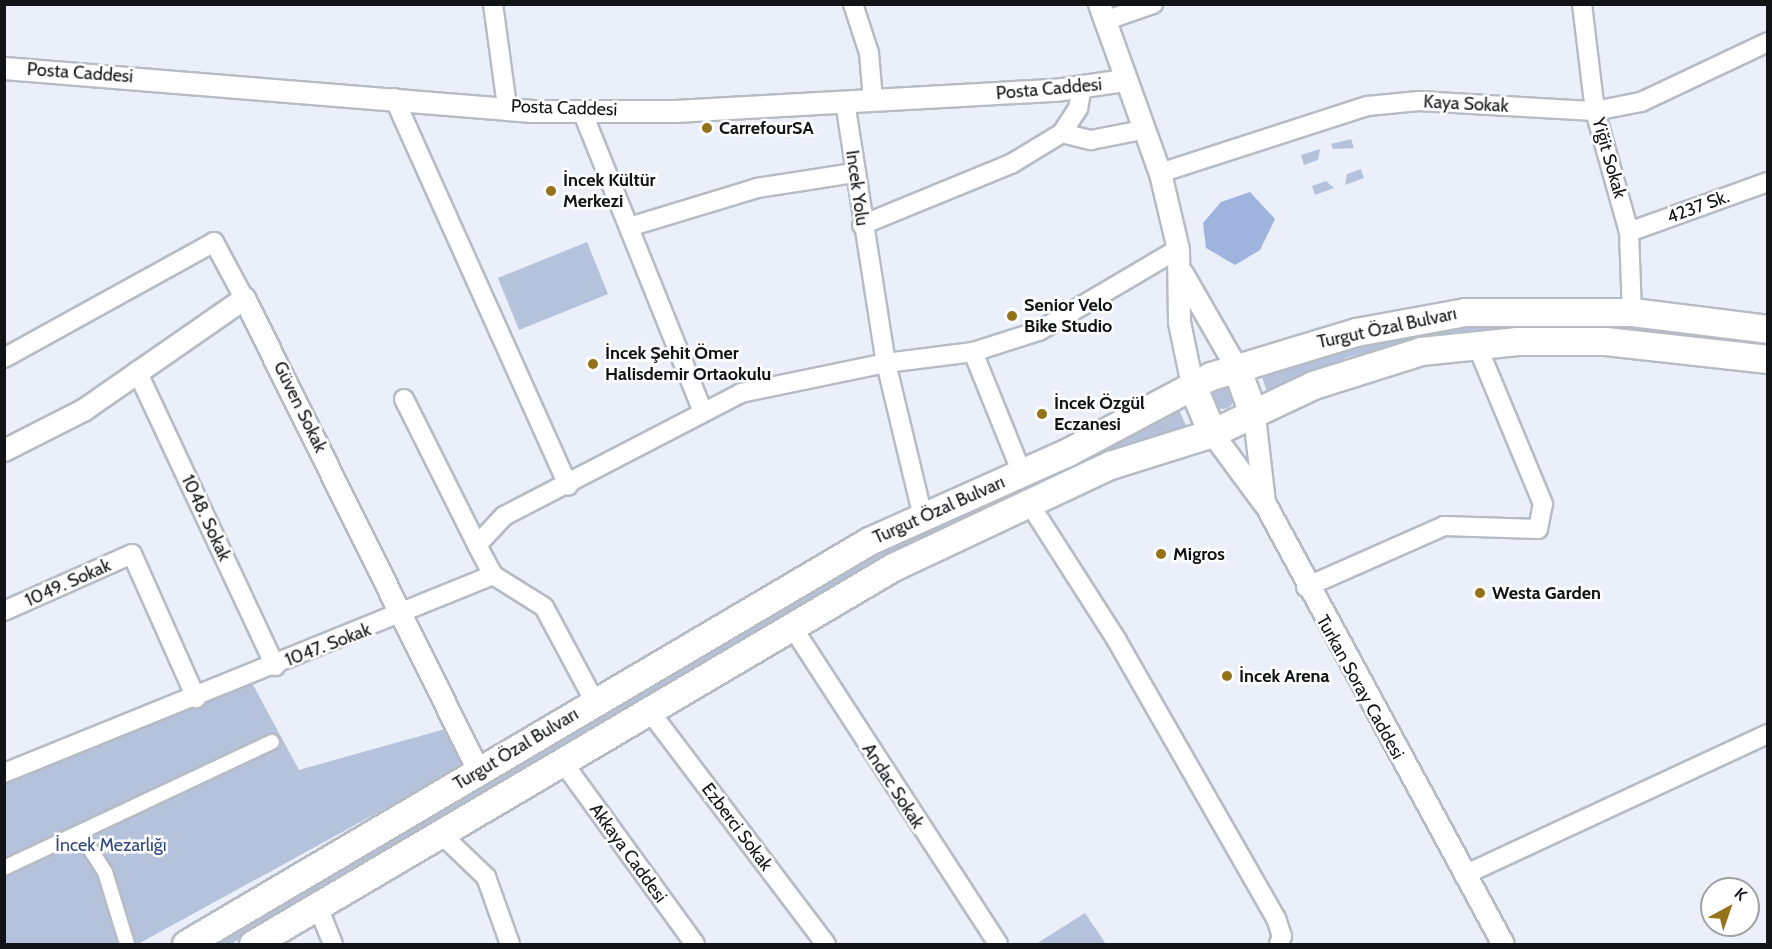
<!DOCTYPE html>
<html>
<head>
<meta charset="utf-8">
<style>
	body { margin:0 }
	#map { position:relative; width:1772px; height:949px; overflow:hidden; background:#eaeffa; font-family:Cabin,sans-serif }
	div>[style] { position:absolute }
	.green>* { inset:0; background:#b4c2dc; transform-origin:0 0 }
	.round { border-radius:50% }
	.forest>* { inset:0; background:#9eb3de }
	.roads { filter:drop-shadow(2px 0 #b6bbc4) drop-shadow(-2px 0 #b6bbc4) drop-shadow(0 2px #b6bbc4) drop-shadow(0 -2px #b6bbc4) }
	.pedestrian>* { height:14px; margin:-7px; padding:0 7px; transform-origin:7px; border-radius:7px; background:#fff }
	.minor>* { height:18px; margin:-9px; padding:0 9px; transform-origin:9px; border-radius:9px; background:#fff }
	.tertiary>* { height:21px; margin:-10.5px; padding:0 10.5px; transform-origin:10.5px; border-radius:10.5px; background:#fff }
	.primary>* { height:27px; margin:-13.5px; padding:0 13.5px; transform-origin:13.5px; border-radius:13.5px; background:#fff }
	.dots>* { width:16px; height:16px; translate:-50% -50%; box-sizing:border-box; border:3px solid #fff; border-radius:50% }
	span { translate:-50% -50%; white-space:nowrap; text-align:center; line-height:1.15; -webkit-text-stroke:5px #fff; paint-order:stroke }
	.street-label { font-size:18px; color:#121317 }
	.poi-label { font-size:18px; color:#121317; font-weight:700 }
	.left { translate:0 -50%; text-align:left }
	.park-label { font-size:18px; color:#30487f }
	.frame { position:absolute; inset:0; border:6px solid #121317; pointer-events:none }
	.north { position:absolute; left:1700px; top:877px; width:60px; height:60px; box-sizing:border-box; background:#fff; border:2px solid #a0a1a2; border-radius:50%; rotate:40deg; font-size:16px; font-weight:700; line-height:24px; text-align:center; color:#121317 }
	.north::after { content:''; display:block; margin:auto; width:21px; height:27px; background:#937219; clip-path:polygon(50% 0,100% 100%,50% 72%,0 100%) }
</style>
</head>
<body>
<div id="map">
	<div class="green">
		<div style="clip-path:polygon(1351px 139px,1354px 148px,1333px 149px,1331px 144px)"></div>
		<div style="clip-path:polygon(1320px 149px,1318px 160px,1304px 165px,1301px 155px)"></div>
		<div style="clip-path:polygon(1361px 169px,1364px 178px,1345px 185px,1347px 174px)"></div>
		<div style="clip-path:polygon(1326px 181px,1334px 188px,1315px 195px,1312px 186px)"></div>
		<div style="left:587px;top:242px;width:56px;height:96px;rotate:68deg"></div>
		<div style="clip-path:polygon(1569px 319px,1767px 338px,1767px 349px,1423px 340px,1348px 357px,1268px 395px,1260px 371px,1456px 326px)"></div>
		<div class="round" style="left:1212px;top:387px;width:22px;height:22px"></div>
		<div style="clip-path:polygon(1178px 407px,1187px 428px,1122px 448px,893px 552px,231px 944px,212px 944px,868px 554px)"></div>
		<div style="clip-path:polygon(252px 683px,299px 770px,445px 729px,468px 763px,138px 944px,5px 944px,5px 779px)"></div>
		<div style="clip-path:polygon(1085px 913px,1106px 944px,1036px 944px)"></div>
	</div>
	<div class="forest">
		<div style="clip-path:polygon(1250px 192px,1275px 219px,1260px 250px,1235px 265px,1206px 248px,1203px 223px,1221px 202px)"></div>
	</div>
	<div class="roads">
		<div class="pedestrian">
			<div style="left:80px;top:833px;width:46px;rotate:57.3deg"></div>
			<div style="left:105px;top:872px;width:75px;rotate:73deg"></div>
			<div style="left:4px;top:868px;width:296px;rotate:-25.2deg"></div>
		</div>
		<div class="minor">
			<div style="left:493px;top:4px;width:103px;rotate:82.2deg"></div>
			<div style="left:853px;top:4px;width:52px;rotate:71.9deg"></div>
			<div style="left:869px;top:53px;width:47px;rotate:85.1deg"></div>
			<div style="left:1582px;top:4px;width:108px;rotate:83.1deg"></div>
			<div style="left:1595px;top:111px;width:126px;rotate:74.3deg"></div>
			<div style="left:1629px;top:232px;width:80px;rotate:87.9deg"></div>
			<div style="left:1104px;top:21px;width:52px;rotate:-19.1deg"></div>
			<div style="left:394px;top:98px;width:425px;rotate:65.8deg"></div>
			<div style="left:845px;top:102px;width:264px;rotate:81.1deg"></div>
			<div style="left:886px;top:363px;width:158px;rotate:76.5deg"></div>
			<div style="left:582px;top:111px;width:324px;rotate:68.1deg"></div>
			<div style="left:1062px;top:133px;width:30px;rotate:14deg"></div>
			<div style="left:1091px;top:140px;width:52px;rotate:-11.1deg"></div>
			<div style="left:1160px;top:173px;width:219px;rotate:-17.9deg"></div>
			<div style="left:1368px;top:106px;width:51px;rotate:-5.6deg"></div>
			<div style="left:1419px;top:101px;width:176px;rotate:3.3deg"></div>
			<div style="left:1595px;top:111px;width:47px;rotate:-11.1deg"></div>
			<div style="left:1641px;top:102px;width:140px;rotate:-25.3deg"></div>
			<div style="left:862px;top:225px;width:161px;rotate:-22.3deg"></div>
			<div style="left:1011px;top:164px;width:60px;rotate:-31.3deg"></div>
			<div style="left:1062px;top:133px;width:30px;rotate:-57deg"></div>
			<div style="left:1078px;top:108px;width:20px;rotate:-79deg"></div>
			<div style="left:629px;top:227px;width:134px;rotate:-16.9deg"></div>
			<div style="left:757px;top:188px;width:98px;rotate:-8.8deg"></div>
			<div style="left:1629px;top:232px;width:148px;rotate:-19.8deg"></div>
			<div style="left:973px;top:352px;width:69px;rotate:-17.7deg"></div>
			<div style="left:1039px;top:331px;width:161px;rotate:-30.5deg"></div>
			<div style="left:4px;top:358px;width:240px;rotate:-28.9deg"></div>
			<div style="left:214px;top:242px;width:64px;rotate:61.8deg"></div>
			<div style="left:137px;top:371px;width:326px;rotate:64.9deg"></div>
			<div style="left:404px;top:399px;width:163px;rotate:63.4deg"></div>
			<div style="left:1029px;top:503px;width:161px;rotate:57.4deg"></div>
			<div style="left:1116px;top:639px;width:322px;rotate:60.2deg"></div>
			<div style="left:1276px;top:918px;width:19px;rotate:72deg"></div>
			<div style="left:1282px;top:936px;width:9px;rotate:111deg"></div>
			<div style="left:493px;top:575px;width:34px;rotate:-118deg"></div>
			<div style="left:477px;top:545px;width:40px;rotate:-47deg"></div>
			<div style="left:504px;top:516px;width:267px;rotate:-27.4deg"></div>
			<div style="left:741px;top:393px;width:148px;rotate:-11.7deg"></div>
			<div style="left:886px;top:363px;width:88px;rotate:-7.2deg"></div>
			<div style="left:973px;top:352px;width:131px;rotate:68deg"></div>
			<div style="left:1306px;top:587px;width:151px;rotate:-23.8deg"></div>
			<div style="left:1444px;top:526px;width:94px;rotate:1.8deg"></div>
			<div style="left:1538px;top:529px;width:25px;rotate:-79deg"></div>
			<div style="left:1543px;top:504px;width:174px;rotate:-112.6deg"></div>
			<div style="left:4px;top:611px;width:140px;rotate:-24deg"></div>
			<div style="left:132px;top:554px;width:158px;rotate:66deg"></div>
			<div style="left:791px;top:625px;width:380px;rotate:57deg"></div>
			<div style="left:648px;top:709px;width:295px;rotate:52.9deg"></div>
			<div style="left:562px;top:761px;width:226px;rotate:54deg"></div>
			<div style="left:4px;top:773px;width:528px;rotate:-22.04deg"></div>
			<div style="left:493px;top:575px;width:60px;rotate:32.1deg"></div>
			<div style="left:544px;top:607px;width:108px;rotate:61.8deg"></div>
			<div style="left:440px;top:833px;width:64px;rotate:43.7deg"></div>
			<div style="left:486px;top:877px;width:71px;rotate:70.3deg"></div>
			<div style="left:1464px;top:875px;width:335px;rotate:-24.9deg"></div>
			<div style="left:318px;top:907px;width:40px;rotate:68deg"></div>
		</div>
		<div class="tertiary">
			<div style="left:1099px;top:4px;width:180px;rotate:70.2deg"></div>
			<div style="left:1160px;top:173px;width:78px;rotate:76.7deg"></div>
			<div style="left:1178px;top:249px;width:73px;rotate:89.2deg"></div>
			<div style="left:1179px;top:322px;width:64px;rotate:78.3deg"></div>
			<div style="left:4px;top:68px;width:530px;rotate:4.66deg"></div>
			<div style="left:532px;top:111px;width:143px"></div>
			<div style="left:675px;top:111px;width:381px;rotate:-3.2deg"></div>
			<div style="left:1055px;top:90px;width:70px;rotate:-8.2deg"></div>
			<div style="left:1182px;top:273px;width:108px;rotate:60.1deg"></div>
			<div style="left:1254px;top:416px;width:87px;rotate:83.4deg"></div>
			<div style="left:1264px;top:502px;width:502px;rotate:61.6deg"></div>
			<div style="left:1212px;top:433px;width:86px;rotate:53.5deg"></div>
			<div style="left:4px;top:450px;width:89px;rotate:-26.9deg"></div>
			<div style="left:83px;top:410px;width:196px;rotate:-34.8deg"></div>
			<div style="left:244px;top:298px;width:529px;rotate:63.63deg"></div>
		</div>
		<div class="primary">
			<div style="left:1236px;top:367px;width:52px;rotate:69.8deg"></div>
			<div style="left:1192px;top:385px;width:52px;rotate:67.4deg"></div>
			<div style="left:186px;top:944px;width:793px;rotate:-30.54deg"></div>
			<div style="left:869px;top:541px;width:216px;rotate:-24.1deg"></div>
			<div style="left:1066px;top:453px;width:164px;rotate:-28deg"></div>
			<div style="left:1211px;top:376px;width:152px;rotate:-16.9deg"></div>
			<div style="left:1356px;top:332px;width:111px;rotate:-10.4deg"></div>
			<div style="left:1465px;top:312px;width:167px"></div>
			<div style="left:1632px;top:312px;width:137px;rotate:7.1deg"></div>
			<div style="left:253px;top:944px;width:743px;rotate:-30.5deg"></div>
			<div style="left:893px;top:567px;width:240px;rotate:-25.2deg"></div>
			<div style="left:1110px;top:465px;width:107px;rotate:-17.4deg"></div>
			<div style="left:1212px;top:433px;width:112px;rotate:-25.4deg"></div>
			<div style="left:1313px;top:385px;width:113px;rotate:-17.5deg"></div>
			<div style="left:1421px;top:351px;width:97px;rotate:-5.9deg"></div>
			<div style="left:1517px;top:341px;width:88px"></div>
			<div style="left:1605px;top:341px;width:164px;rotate:6.3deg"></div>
		</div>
	</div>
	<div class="dots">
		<div style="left:707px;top:128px;background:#937219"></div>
		<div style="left:551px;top:191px;background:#937219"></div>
		<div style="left:1012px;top:316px;background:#937219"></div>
		<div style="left:593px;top:364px;background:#937219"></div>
		<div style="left:1042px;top:414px;background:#937219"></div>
		<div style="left:1161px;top:554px;background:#937219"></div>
		<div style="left:1480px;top:593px;background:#937219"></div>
		<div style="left:1227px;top:676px;background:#937219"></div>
	</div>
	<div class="street-label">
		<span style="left:80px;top:73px;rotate:4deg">Posta Caddesi</span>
		<span style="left:1049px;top:89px;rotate:-5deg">Posta Caddesi</span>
		<span style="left:1466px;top:104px;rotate:3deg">Kaya Sokak</span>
		<span style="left:564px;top:108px;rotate:2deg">Posta Caddesi</span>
		<span style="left:1609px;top:158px;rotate:74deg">Yiğit Sokak</span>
		<span style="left:857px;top:188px;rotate:82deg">Incek Yolu</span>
		<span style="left:1698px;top:207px;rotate:-20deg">4237 Sk.</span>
		<span style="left:1387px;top:328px;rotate:-12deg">Turgut Özal Bulvarı</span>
		<span style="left:300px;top:407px;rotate:64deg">Güven Sokak</span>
		<span style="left:939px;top:510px;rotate:-24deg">Turgut Özal Bulvarı</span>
		<span style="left:206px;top:518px;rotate:65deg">1048. Sokak</span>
		<span style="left:68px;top:583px;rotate:-24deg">1049. Sokak</span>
		<span style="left:328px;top:645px;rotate:-21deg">1047. Sokak</span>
		<span style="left:1360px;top:687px;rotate:61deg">Turkan Soray Caddesi</span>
		<span style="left:516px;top:749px;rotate:-31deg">Turgut Özal Bulvarı</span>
		<span style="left:893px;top:786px;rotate:57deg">Andac Sokak</span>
		<span style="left:737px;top:827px;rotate:53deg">Ezberci Sokak</span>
		<span style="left:628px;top:853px;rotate:54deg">Akkaya Caddesi</span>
	</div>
	<div class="poi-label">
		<span class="left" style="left:719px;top:128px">CarrefourSA</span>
		<span class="left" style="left:563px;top:191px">İncek Kültür<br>Merkezi</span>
		<span class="left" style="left:1024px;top:316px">Senior Velo<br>Bike Studio</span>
		<span class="left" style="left:605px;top:364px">İncek Şehit Ömer<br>Halisdemir Ortaokulu</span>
		<span class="left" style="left:1054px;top:414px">İncek Özgül<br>Eczanesi</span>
		<span class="left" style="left:1173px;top:554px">Migros</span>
		<span class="left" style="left:1492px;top:593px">Westa Garden</span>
		<span class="left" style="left:1239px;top:676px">İncek Arena</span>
	</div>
	<div class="park-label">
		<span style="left:111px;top:845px">İncek Mezarlığı</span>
	</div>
	<div class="frame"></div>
	<div class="north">K</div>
</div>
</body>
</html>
